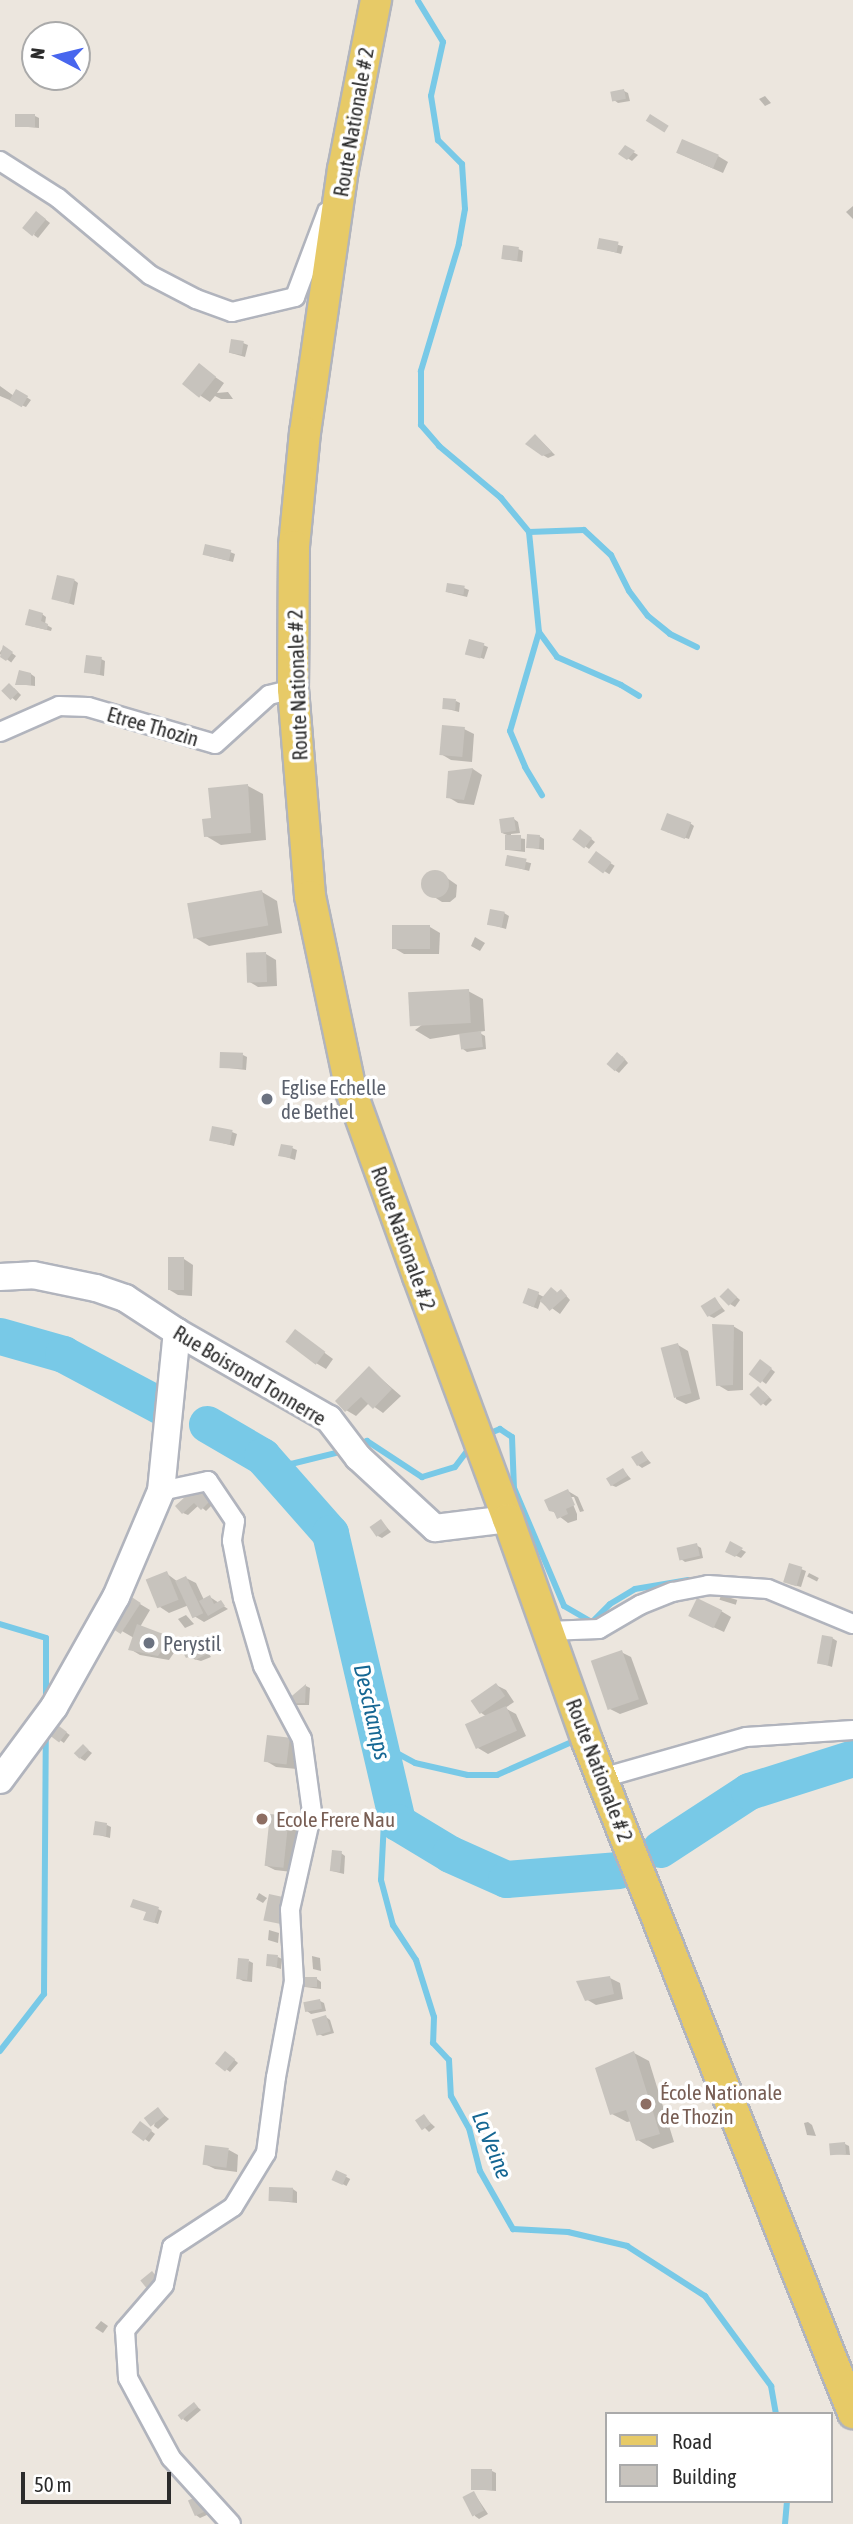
<!DOCTYPE html>
<html>
<head>
<meta charset="utf-8">
<style>
	body { margin:0 }
	#map { position:relative; width:853px; height:2524px; overflow:hidden; background:#ece6de; font-family:"Asap Condensed",sans-serif }
	div>[style] { position:absolute }
	.shadow>* { inset:0; background:#0003; transform-origin:0 0 }
	.stream>* { height:6px; margin:-3px; padding:0 3px; transform-origin:3px; border-radius:3px; background:#78c9e7 }
	.river>* { height:37px; margin:-18.5px; padding:0 18.5px; transform-origin:18.5px; border-radius:18.5px; background:#78c9e7 }
	.building>* { inset:0; background:#c7c3bd; transform-origin:0 0 }
	.round { border-radius:50% }
	.roads { filter:drop-shadow(2px 0 #b1b4bd) drop-shadow(-2px 0 #b1b4bd) drop-shadow(0 2px #b1b4bd) drop-shadow(0 -2px #b1b4bd) }
	.street>* { height:18px; margin:-9px; padding:0 9px; transform-origin:9px; border-radius:9px; background:#fff }
	.secondary>* { height:26px; margin:-13px; padding:0 13px; transform-origin:13px; border-radius:13px; background:#fff }
	.primary>* { height:30px; margin:-15px; padding:0 15px; transform-origin:15px; border-radius:15px; background:#e7ca67 }
	.dots>* { width:19px; height:19px; translate:-50% -50%; box-sizing:border-box; border:4px solid #fff; border-radius:50% }
	span { translate:-50% -50%; white-space:nowrap; text-align:center; line-height:1.15; -webkit-text-stroke:7px #fff; paint-order:stroke }
	.street-label { font-size:21px; color:#2b2b2b }
	.worship-label { font-size:21px; color:#5b616d }
	.left { translate:0 -50%; text-align:left }
	.education-label { font-size:21px; color:#785e54 }
	.water-label { font-size:23px; color:#166793; font-style:italic }
	.legend { position:absolute; left:605px; top:2412px; width:228px; height:91px; box-sizing:border-box; background:#fff; border:2px solid #aaa; margin:0; padding:9px 12px; list-style:none; font-size:21px; color:#2b2b2b }
	.legend li { display:flex; align-items:center; gap:14px; height:35px }
	.legend b { width:35px; border:2px solid #aaa }
	.north { position:absolute; left:21px; top:21px; width:70px; height:70px; box-sizing:border-box; background:#fff; border:2px solid #aaa; border-radius:50%; rotate:277deg; font-size:19px; font-weight:700; line-height:28px; text-align:center; color:#2b2b2b }
	.north::after { content:''; display:block; margin:auto; width:24px; height:32px; background:#4866ee; clip-path:polygon(50% 0,100% 100%,50% 72%,0 100%) }
	.scale { position:absolute; left:21px; top:2472px; width:150px; height:32px; box-sizing:border-box; border:4px solid #2b2b2b; border-top:0; padding-left:9px; font-size:21px; line-height:24px; white-space:nowrap; color:#2b2b2b; -webkit-text-stroke:5px #fff; paint-order:stroke }
</style>
</head>
<body>
<div id="map">
	<div class="shadow">
		<div style="clip-path:polygon(624px 91px,628px 93px,630px 101px,618px 103px,614px 100px)"></div>
		<div style="clip-path:polygon(765px 96px,771px 103px,765px 106px,759px 99px)"></div>
		<div style="clip-path:polygon(35px 116px,39px 118px,39px 128px,17px 126px)"></div>
		<div style="clip-path:polygon(625px 147px,638px 155px,632px 161px,621px 154px)"></div>
		<div style="clip-path:polygon(678px 153px,718px 156px,728px 162px,723px 173px)"></div>
		<div style="clip-path:polygon(853px 206px,853px 219px,846px 212px)"></div>
		<div style="clip-path:polygon(40px 215px,50px 223px,38px 238px,34px 235px)"></div>
		<div style="left:600px;top:240px;width:24px;height:8px;rotate:15deg"></div>
		<div style="clip-path:polygon(518px 249px,523px 251px,522px 262px,503px 259px)"></div>
		<div style="clip-path:polygon(243px 343px,248px 345px,245px 357px,231px 353px)"></div>
		<div style="clip-path:polygon(199px 366px,224px 383px,217px 393px,228px 392px,233px 399px,221px 399px,215px 396px,210px 402px,201px 396px)"></div>
		<div style="clip-path:polygon(0 386px,14px 396px,17px 391px,31px 400px,26px 407px,0 396px)"></div>
		<div style="clip-path:polygon(539px 439px,555px 455px,548px 458px,543px 455px)"></div>
		<div style="clip-path:polygon(230px 552px,235px 554px,233px 562px,209px 556px)"></div>
		<div style="clip-path:polygon(74px 580px,78px 583px,74px 605px,54px 599px)"></div>
		<div style="clip-path:polygon(464px 588px,469px 590px,467px 597px,447px 592px)"></div>
		<div style="clip-path:polygon(42px 614px,46px 617px,45px 624px,52px 628px,51px 631px,31px 626px)"></div>
		<div style="clip-path:polygon(483px 645px,488px 647px,484px 659px,467px 653px)"></div>
		<div style="left:4px;top:647px;width:15px;height:8px;rotate:37deg"></div>
		<div style="clip-path:polygon(101px 659px,105px 661px,104px 676px,86px 672px)"></div>
		<div style="clip-path:polygon(31px 674px,35px 677px,35px 686px,17px 684px)"></div>
		<div style="clip-path:polygon(14px 688px,21px 695px,16px 701px,4px 691px)"></div>
		<div style="clip-path:polygon(456px 701px,460px 703px,459px 712px,444px 708px)"></div>
		<div style="clip-path:polygon(464px 729px,474px 734px,472px 762px,451px 760px,441px 754px)"></div>
		<div style="clip-path:polygon(473px 769px,482px 775px,474px 805px,458px 803px,448px 797px,449px 772px)"></div>
		<div style="clip-path:polygon(248px 786px,263px 794px,266px 840px,221px 845px,206px 836px,213px 819px)"></div>
		<div style="clip-path:polygon(514px 819px,518px 822px,520px 833px,511px 834px,511px 837px,525px 839px,525px 852px,508px 850px,507px 835px,502px 833px)"></div>
		<div style="clip-path:polygon(690px 823px,694px 826px,689px 839px,667px 832px)"></div>
		<div style="clip-path:polygon(584px 833px,595px 842px,589px 849px,574px 838px)"></div>
		<div style="clip-path:polygon(539px 836px,544px 839px,544px 850px,528px 847px)"></div>
		<div style="left:596px;top:854px;width:22px;height:10px;rotate:32deg"></div>
		<div style="left:508px;top:857px;width:24px;height:8px;rotate:15deg"></div>
		<div style="clip-path:polygon(437px 871px,457px 885px,456px 897px,450px 902px,442px 902px,425px 891px,423px 879px,429px 873px)"></div>
		<div style="clip-path:polygon(262px 892px,277px 901px,282px 933px,209px 946px,194px 937px)"></div>
		<div style="clip-path:polygon(504px 913px,509px 916px,506px 929px,489px 924px)"></div>
		<div style="clip-path:polygon(430px 927px,440px 933px,439px 954px,404px 954px,394px 948px)"></div>
		<div style="clip-path:polygon(475px 937px,485px 943px,480px 951px,471px 946px)"></div>
		<div style="clip-path:polygon(266px 954px,276px 960px,277px 986px,258px 987px,248px 981px)"></div>
		<div style="clip-path:polygon(468px 991px,483px 999px,485px 1031px,478px 1032px,485px 1036px,486px 1049px,467px 1052px,463px 1049px,461px 1034px,430px 1039px,415px 1030px)"></div>
		<div style="clip-path:polygon(243px 1055px,247px 1057px,246px 1070px,221px 1067px)"></div>
		<div style="clip-path:polygon(622px 1056px,628px 1063px,619px 1073px,615px 1070px)"></div>
		<div style="clip-path:polygon(232px 1132px,237px 1134px,234px 1146px,211px 1140px)"></div>
		<div style="clip-path:polygon(292px 1148px,297px 1150px,295px 1160px,280px 1155px)"></div>
		<div style="clip-path:polygon(184px 1259px,193px 1265px,192px 1296px,178px 1295px,168px 1289px)"></div>
		<div style="clip-path:polygon(562px 1291px,570px 1300px,560px 1314px,541px 1300px,538px 1309px,528px 1305px,538px 1294px,544px 1297px,555px 1292px,559px 1295px)"></div>
		<div style="clip-path:polygon(732px 1293px,740px 1300px,735px 1307px,730px 1304px)"></div>
		<div style="clip-path:polygon(715px 1299px,725px 1311px,714px 1318px,709px 1316px)"></div>
		<div style="clip-path:polygon(733px 1326px,743px 1332px,743px 1390px,728px 1391px,718px 1385px)"></div>
		<div style="clip-path:polygon(295px 1331px,333px 1359px,326px 1369px,316px 1363px)"></div>
		<div style="clip-path:polygon(678px 1345px,688px 1351px,700px 1399px,686px 1404px,676px 1399px)"></div>
		<div style="clip-path:polygon(765px 1364px,775px 1372px,766px 1384px,762px 1381px)"></div>
		<div style="clip-path:polygon(370px 1369px,401px 1396px,383px 1413px,369px 1403px,356px 1416px,346px 1410px)"></div>
		<div style="clip-path:polygon(763px 1391px,772px 1400px,766px 1406px,752px 1395px)"></div>
		<div style="clip-path:polygon(642px 1453px,651px 1463px,642px 1468px,638px 1465px)"></div>
		<div style="clip-path:polygon(623px 1470px,631px 1479px,616px 1487px,611px 1485px)"></div>
		<div style="clip-path:polygon(197px 1489px,213px 1504px,206px 1511px,199px 1505px,188px 1515px,183px 1513px)"></div>
		<div style="clip-path:polygon(568px 1491px,578px 1497px,584px 1511px,580px 1512px,574px 1497px,570px 1497px,577px 1514px,577px 1520px,568px 1523px,551px 1510px)"></div>
		<div style="clip-path:polygon(381px 1521px,391px 1532px,382px 1538px,378px 1536px)"></div>
		<div style="clip-path:polygon(731px 1544px,746px 1552px,741px 1558px,728px 1552px)"></div>
		<div style="clip-path:polygon(696px 1545px,701px 1548px,703px 1558px,685px 1562px,681px 1559px)"></div>
		<div style="clip-path:polygon(801px 1569px,806px 1571px,801px 1587px,790px 1584px)"></div>
		<div style="clip-path:polygon(166px 1573px,178px 1582px,186px 1578px,196px 1583px,204px 1600px,210px 1597px,228px 1609px,204px 1622px,194px 1616px,189px 1605px,169px 1613px,160px 1607px)"></div>
		<div style="left:809px;top:1573px;width:11px;height:4px;rotate:27deg"></div>
		<div style="clip-path:polygon(125px 1595px,150px 1610px,140px 1627px,180px 1644px,169px 1660px,140px 1655px,130px 1649px,134px 1638px,108px 1623px)"></div>
		<div style="left:721px;top:1595px;width:17px;height:5px;rotate:17deg"></div>
		<div style="clip-path:polygon(721px 1611px,731px 1617px,724px 1632px,700px 1621px)"></div>
		<div style="clip-path:polygon(186px 1615px,194px 1624px,185px 1628px,178px 1619px)"></div>
		<div style="clip-path:polygon(198px 1638px,211px 1657px,201px 1661px,187px 1657px)"></div>
		<div style="clip-path:polygon(832px 1638px,837px 1641px,832px 1667px,820px 1663px)"></div>
		<div style="clip-path:polygon(621px 1652px,631px 1657px,648px 1704px,620px 1714px,610px 1709px)"></div>
		<div style="clip-path:polygon(496px 1685px,506px 1690px,514px 1702px,505px 1708px,516px 1714px,526px 1736px,488px 1754px,478px 1748px,487px 1717px,480px 1712px)"></div>
		<div style="clip-path:polygon(306px 1686px,310px 1688px,309px 1705px,287px 1705px)"></div>
		<div style="left:56px;top:1725px;width:17px;height:10px;rotate:36deg"></div>
		<div style="clip-path:polygon(289px 1739px,299px 1745px,297px 1769px,276px 1767px,266px 1761px)"></div>
		<div style="clip-path:polygon(83px 1746px,92px 1753px,85px 1761px,80px 1758px)"></div>
		<div style="clip-path:polygon(289px 1818px,298px 1824px,292px 1872px,275px 1870px,265px 1865px)"></div>
		<div style="clip-path:polygon(107px 1825px,111px 1827px,110px 1838px,95px 1834px)"></div>
		<div style="clip-path:polygon(341px 1853px,345px 1856px,344px 1874px,332px 1871px)"></div>
		<div style="clip-path:polygon(259px 1893px,267px 1898px,263px 1903px,256px 1899px)"></div>
		<div style="clip-path:polygon(158px 1909px,162px 1911px,158px 1924px,150px 1921px)"></div>
		<div style="clip-path:polygon(269px 1930px,279px 1933px,278px 1943px,268px 1940px)"></div>
		<div style="clip-path:polygon(312px 1956px,320px 1958px,321px 1971px,313px 1969px)"></div>
		<div style="clip-path:polygon(278px 1957px,282px 1959px,281px 1969px,268px 1965px)"></div>
		<div style="clip-path:polygon(249px 1961px,253px 1963px,252px 1982px,243px 1981px,238px 1978px)"></div>
		<div style="clip-path:polygon(610px 1978px,620px 1983px,623px 1999px,596px 2005px,586px 1999px)"></div>
		<div style="clip-path:polygon(317px 1979px,321px 1982px,321px 1989px,305px 1987px)"></div>
		<div style="clip-path:polygon(320px 2001px,324px 2003px,326px 2011px,311px 2014px,307px 2011px)"></div>
		<div style="clip-path:polygon(326px 2017px,330px 2020px,334px 2033px,323px 2036px,319px 2034px)"></div>
		<div style="clip-path:polygon(634px 2053px,649px 2061px,674px 2142px,653px 2149px,638px 2140px,632px 2121px,627px 2122px,612px 2114px)"></div>
		<div style="clip-path:polygon(230px 2056px,238px 2063px,230px 2072px,218px 2063px)"></div>
		<div style="clip-path:polygon(158px 2110px,169px 2119px,158px 2129px,154px 2126px)"></div>
		<div style="clip-path:polygon(424px 2117px,435px 2127px,429px 2132px,418px 2121px)"></div>
		<div style="clip-path:polygon(808px 2122px,812px 2125px,816px 2136px,807px 2135px,804px 2123px)"></div>
		<div style="clip-path:polygon(145px 2126px,155px 2134px,149px 2142px,134px 2131px)"></div>
		<div style="clip-path:polygon(845px 2144px,849px 2146px,850px 2155px,832px 2154px)"></div>
		<div style="clip-path:polygon(229px 2150px,238px 2155px,237px 2172px,215px 2169px,205px 2164px)"></div>
		<div style="left:337px;top:2172px;width:15px;height:8px;rotate:28deg"></div>
		<div style="clip-path:polygon(293px 2189px,297px 2192px,297px 2203px,270px 2200px)"></div>
		<div style="clip-path:polygon(101px 2321px,108px 2326px,103px 2333px,95px 2328px)"></div>
		<div style="clip-path:polygon(194px 2404px,201px 2410px,187px 2422px,183px 2419px)"></div>
		<div style="clip-path:polygon(492px 2471px,496px 2473px,496px 2491px,473px 2489px)"></div>
		<div style="clip-path:polygon(474px 2493px,488px 2514px,479px 2519px,475px 2516px)"></div>
		<div style="clip-path:polygon(203px 2500px,209px 2514px,200px 2518px,196px 2515px)"></div>
	</div>
	<div class="stream">
		<div style="left:418px;top:1px;width:48px;rotate:58.6deg"></div>
		<div style="left:443px;top:42px;width:55px;rotate:102.5deg"></div>
		<div style="left:431px;top:96px;width:45px;rotate:81deg"></div>
		<div style="left:438px;top:140px;width:34px;rotate:45deg"></div>
		<div style="left:462px;top:164px;width:45px;rotate:86.2deg"></div>
		<div style="left:465px;top:209px;width:36px;rotate:100deg"></div>
		<div style="left:459px;top:244px;width:133px;rotate:106.7deg"></div>
		<div style="left:421px;top:371px;width:54px;rotate:90deg"></div>
		<div style="left:421px;top:425px;width:28px;rotate:49deg"></div>
		<div style="left:439px;top:446px;width:81px;rotate:40deg"></div>
		<div style="left:501px;top:498px;width:44px;rotate:50.5deg"></div>
		<div style="left:529px;top:532px;width:100px;rotate:84.3deg"></div>
		<div style="left:539px;top:632px;width:31px;rotate:54deg"></div>
		<div style="left:557px;top:657px;width:70px;rotate:23.6deg"></div>
		<div style="left:621px;top:685px;width:21px;rotate:31deg"></div>
		<div style="left:529px;top:532px;width:55px;rotate:-2.1deg"></div>
		<div style="left:584px;top:530px;width:37px;rotate:43deg"></div>
		<div style="left:611px;top:555px;width:40px;rotate:63.4deg"></div>
		<div style="left:629px;top:591px;width:31px;rotate:53deg"></div>
		<div style="left:648px;top:616px;width:28px;rotate:39deg"></div>
		<div style="left:670px;top:634px;width:30px;rotate:26deg"></div>
		<div style="left:539px;top:632px;width:103px;rotate:106.3deg"></div>
		<div style="left:510px;top:731px;width:39px;rotate:67deg"></div>
		<div style="left:525px;top:767px;width:33px;rotate:59deg"></div>
		<div style="left:488px;top:1434px;width:13px;rotate:-23deg"></div>
		<div style="left:500px;top:1429px;width:14px;rotate:34deg"></div>
		<div style="left:512px;top:1437px;width:51px;rotate:87.8deg"></div>
		<div style="left:514px;top:1488px;width:128px;rotate:67deg"></div>
		<div style="left:564px;top:1606px;width:32px;rotate:30deg"></div>
		<div style="left:592px;top:1622px;width:25px;rotate:-45deg"></div>
		<div style="left:610px;top:1604px;width:29px;rotate:-31deg"></div>
		<div style="left:635px;top:1589px;width:54px;rotate:-9.6deg"></div>
		<div style="left:357px;top:1445px;width:11px;rotate:-22deg"></div>
		<div style="left:367px;top:1441px;width:66px;rotate:33.2deg"></div>
		<div style="left:422px;top:1477px;width:34px;rotate:-17deg"></div>
		<div style="left:455px;top:1467px;width:21px;rotate:-53deg"></div>
		<div style="left:276px;top:1471px;width:17px;rotate:-25deg"></div>
		<div style="left:291px;top:1464px;width:55px;rotate:-13.8deg"></div>
		<div style="left:0;top:1624px;width:48px;rotate:16.9deg"></div>
		<div style="left:46px;top:1638px;width:62px;rotate:90deg"></div>
		<div style="left:378px;top:1743px;width:42px;rotate:28.4deg"></div>
		<div style="left:415px;top:1763px;width:54px;rotate:12.8deg"></div>
		<div style="left:468px;top:1775px;width:29px"></div>
		<div style="left:497px;top:1775px;width:86px;rotate:-23.9deg"></div>
		<div style="left:386px;top:1782px;width:98px;rotate:92.9deg"></div>
		<div style="left:381px;top:1880px;width:47px;rotate:75.1deg"></div>
		<div style="left:393px;top:1925px;width:42px;rotate:56.7deg"></div>
		<div style="left:416px;top:1960px;width:60px;rotate:72.5deg"></div>
		<div style="left:434px;top:2017px;width:26px;rotate:92deg"></div>
		<div style="left:433px;top:2043px;width:23px;rotate:47deg"></div>
		<div style="left:449px;top:2060px;width:36px;rotate:87deg"></div>
		<div style="left:451px;top:2096px;width:37px;rotate:61deg"></div>
		<div style="left:469px;top:2128px;width:44px;rotate:75.7deg"></div>
		<div style="left:480px;top:2171px;width:67px;rotate:60.4deg"></div>
		<div style="left:513px;top:2229px;width:55px;rotate:3.1deg"></div>
		<div style="left:568px;top:2232px;width:61px;rotate:13.3deg"></div>
		<div style="left:627px;top:2246px;width:93px;rotate:32.7deg"></div>
		<div style="left:705px;top:2296px;width:112px;rotate:53.7deg"></div>
		<div style="left:771px;top:2386px;width:28px;rotate:80deg"></div>
		<div style="left:0;top:2051px;width:72px;rotate:-52.3deg"></div>
		<div style="left:44px;top:1994px;width:262px;rotate:-89.6deg"></div>
		<div style="left:785px;top:2524px;width:23px;rotate:-85deg"></div>
	</div>
	<div class="river">
		<div style="left:0;top:1336px;width:66px;rotate:15.9deg"></div>
		<div style="left:63px;top:1354px;width:111px;rotate:28deg"></div>
		<div style="left:207px;top:1424px;width:64px;rotate:30.2deg"></div>
		<div style="left:262px;top:1456px;width:103px;rotate:48.6deg"></div>
		<div style="left:330px;top:1533px;width:297px;rotate:76.9deg"></div>
		<div style="left:397px;top:1822px;width:62px;rotate:31.1deg"></div>
		<div style="left:450px;top:1854px;width:61px;rotate:24.1deg"></div>
		<div style="left:506px;top:1879px;width:113px;rotate:-4.6deg"></div>
		<div style="left:660px;top:1849px;width:106px;rotate:-33.1deg"></div>
		<div style="left:749px;top:1791px;width:109px;rotate:-17.6deg"></div>
	</div>
	<div class="building">
		<div style="left:624px;top:89px;width:10px;height:14px;rotate:79deg"></div>
		<div style="left:15px;top:114px;width:20px;height:13px"></div>
		<div style="left:650px;top:114px;width:22px;height:8px;rotate:32deg"></div>
		<div style="left:682px;top:139px;width:40px;height:15px;rotate:23deg"></div>
		<div style="clip-path:polygon(625px 145px,635px 151px,627px 160px,618px 154px)"></div>
		<div style="left:36px;top:211px;width:13px;height:22px;rotate:39deg"></div>
		<div style="left:599px;top:238px;width:20px;height:11px;rotate:11deg"></div>
		<div style="left:503px;top:245px;width:16px;height:14px;rotate:7deg"></div>
		<div style="left:231px;top:339px;width:13px;height:14px;rotate:9deg"></div>
		<div style="left:199px;top:363px;width:22px;height:27px;rotate:39deg"></div>
		<div style="left:16px;top:389px;width:14px;height:13px;rotate:30deg"></div>
		<div style="clip-path:polygon(535px 434px,552px 452px,542px 456px,525px 444px)"></div>
		<div style="left:205px;top:544px;width:27px;height:11px;rotate:13deg"></div>
		<div style="left:57px;top:575px;width:18px;height:25px;rotate:13deg"></div>
		<div style="left:447px;top:583px;width:18px;height:9px;rotate:9deg"></div>
		<div style="clip-path:polygon(29px 609px,43px 613px,41px 621px,48px 624px,47px 630px,25px 625px)"></div>
		<div style="left:469px;top:639px;width:16px;height:16px;rotate:15deg"></div>
		<div style="clip-path:polygon(3px 645px,13px 652px,6px 661px,0 657px)"></div>
		<div style="left:86px;top:655px;width:16px;height:18px;rotate:7deg"></div>
		<div style="clip-path:polygon(19px 670px,31px 673px,31px 685px,15px 685px)"></div>
		<div style="left:9px;top:683px;width:13px;height:11px;rotate:45deg"></div>
		<div style="left:443px;top:698px;width:13px;height:11px;rotate:4deg"></div>
		<div style="left:442px;top:725px;width:23px;height:30px;rotate:5deg"></div>
		<div style="clip-path:polygon(473px 768px,464px 800px,446px 798px,448px 771px)"></div>
		<div style="clip-path:polygon(248px 784px,251px 833px,204px 837px,202px 819px,211px 818px,208px 788px)"></div>
		<div style="left:667px;top:813px;width:26px;height:18px;rotate:21deg"></div>
		<div style="left:514px;top:817px;width:14px;height:15px;rotate:82deg"></div>
		<div style="left:580px;top:829px;width:15px;height:13px;rotate:37deg"></div>
		<div style="left:527px;top:834px;width:13px;height:14px;rotate:4deg"></div>
		<div style="left:521px;top:835px;width:15px;height:16px;rotate:90deg"></div>
		<div style="left:596px;top:851px;width:19px;height:14px;rotate:36deg"></div>
		<div style="left:507px;top:855px;width:20px;height:11px;rotate:11deg"></div>
		<div class="round" style="left:421px;top:870px;width:28px;height:28px"></div>
		<div style="left:262px;top:890px;width:36px;height:76px;rotate:80deg"></div>
		<div style="left:490px;top:909px;width:15px;height:16px;rotate:11deg"></div>
		<div style="left:392px;top:925px;width:38px;height:24px"></div>
		<div style="left:266px;top:952px;width:30px;height:20px;rotate:88deg"></div>
		<div style="left:469px;top:989px;width:34px;height:61px;rotate:87deg"></div>
		<div style="left:481px;top:1031px;width:16px;height:22px;rotate:83deg"></div>
		<div style="left:220px;top:1052px;width:23px;height:16px;rotate:2deg"></div>
		<div style="left:617px;top:1052px;width:11px;height:16px;rotate:41deg"></div>
		<div style="left:212px;top:1126px;width:21px;height:15px;rotate:11deg"></div>
		<div style="clip-path:polygon(281px 1144px,293px 1146px,290px 1158px,278px 1156px)"></div>
		<div style="left:168px;top:1257px;width:16px;height:33px"></div>
		<div style="left:551px;top:1287px;width:8px;height:18px;rotate:40deg"></div>
		<div style="left:528px;top:1288px;width:12px;height:16px;rotate:20deg"></div>
		<div style="left:728px;top:1288px;width:13px;height:12px;rotate:45deg"></div>
		<div style="left:561px;top:1289px;width:9px;height:23px;rotate:49deg"></div>
		<div style="left:715px;top:1297px;width:13px;height:17px;rotate:58deg"></div>
		<div style="clip-path:polygon(712px 1324px,734px 1325px,733px 1385px,716px 1386px)"></div>
		<div style="left:295px;top:1329px;width:38px;height:16px;rotate:37deg"></div>
		<div style="left:678px;top:1343px;width:52px;height:18px;rotate:75deg"></div>
		<div style="left:760px;top:1359px;width:15px;height:19px;rotate:37deg"></div>
		<div style="clip-path:polygon(369px 1366px,392px 1389px,373px 1409px,361px 1397px,345px 1412px,335px 1401px)"></div>
		<div style="left:758px;top:1386px;width:16px;height:12px;rotate:45deg"></div>
		<div style="clip-path:polygon(642px 1451px,648px 1460px,637px 1466px,631px 1457px)"></div>
		<div style="left:623px;top:1468px;width:9px;height:20px;rotate:58deg"></div>
		<div style="clip-path:polygon(196px 1487px,210px 1501px,201px 1510px,194px 1503px,182px 1514px,175px 1506px)"></div>
		<div style="clip-path:polygon(568px 1489px,575px 1505px,566px 1509px,568px 1514px,557px 1519px,554px 1512px,549px 1511px,544px 1500px)"></div>
		<div style="left:381px;top:1519px;width:12px;height:14px;rotate:55deg"></div>
		<div style="clip-path:polygon(730px 1541px,743px 1548px,735px 1557px,725px 1552px)"></div>
		<div style="left:697px;top:1543px;width:13px;height:21px;rotate:77deg"></div>
		<div style="left:789px;top:1563px;width:14px;height:20px;rotate:17deg"></div>
		<div style="left:167px;top:1571px;width:31px;height:23px;rotate:68deg"></div>
		<div style="left:186px;top:1576px;width:41px;height:12px;rotate:65deg"></div>
		<div style="left:124px;top:1592px;width:20px;height:37px;rotate:33deg"></div>
		<div style="clip-path:polygon(210px 1595px,214px 1604px,221px 1600px,225px 1606px,208px 1616px,199px 1601px)"></div>
		<div style="left:697px;top:1598px;width:28px;height:20px;rotate:26deg"></div>
		<div style="clip-path:polygon(137px 1624px,171px 1637px,158px 1656px,128px 1650px)"></div>
		<div style="left:822px;top:1635px;width:11px;height:29px;rotate:10deg"></div>
		<div style="clip-path:polygon(198px 1636px,207px 1654px,195px 1660px,193px 1655px,186px 1658px,179px 1645px)"></div>
		<div style="left:622px;top:1650px;width:52px;height:33px;rotate:71deg"></div>
		<div style="left:496px;top:1683px;width:16px;height:31px;rotate:55deg"></div>
		<div style="clip-path:polygon(306px 1684px,305px 1703px,281px 1704px,293px 1695px)"></div>
		<div style="left:506px;top:1706px;width:27px;height:45px;rotate:66deg"></div>
		<div style="left:55px;top:1723px;width:15px;height:13px;rotate:37deg"></div>
		<div style="left:267px;top:1735px;width:23px;height:27px;rotate:7deg"></div>
		<div style="left:83px;top:1744px;width:8px;height:13px;rotate:45deg"></div>
		<div style="left:270px;top:1814px;width:19px;height:52px;rotate:6deg"></div>
		<div style="clip-path:polygon(95px 1821px,107px 1823px,106px 1836px,93px 1835px)"></div>
		<div style="left:332px;top:1850px;width:10px;height:21px;rotate:6deg"></div>
		<div style="left:269px;top:1894px;width:19px;height:27px;rotate:12deg"></div>
		<div style="clip-path:polygon(133px 1899px,159px 1907px,154px 1923px,143px 1920px,146px 1912px,130px 1907px)"></div>
		<div style="left:267px;top:1954px;width:11px;height:12px;rotate:5deg"></div>
		<div style="left:238px;top:1958px;width:11px;height:21px;rotate:5deg"></div>
		<div style="clip-path:polygon(610px 1976px,614px 1994px,585px 2001px,576px 1981px)"></div>
		<div style="left:317px;top:1977px;width:10px;height:14px;rotate:90deg"></div>
		<div style="left:320px;top:1999px;width:10px;height:17px;rotate:79deg"></div>
		<div style="left:326px;top:2015px;width:17px;height:15px;rotate:73deg"></div>
		<div style="left:225px;top:2051px;width:13px;height:16px;rotate:39deg"></div>
		<div style="clip-path:polygon(634px 2051px,660px 2134px,636px 2141px,626px 2110px,610px 2115px,595px 2068px)"></div>
		<div style="left:158px;top:2107px;width:11px;height:18px;rotate:52deg"></div>
		<div style="left:424px;top:2114px;width:12px;height:11px;rotate:55deg"></div>
		<div style="left:140px;top:2121px;width:15px;height:14px;rotate:37deg"></div>
		<div style="left:845px;top:2142px;width:12px;height:16px;rotate:85deg"></div>
		<div style="left:205px;top:2145px;width:24px;height:20px;rotate:7deg"></div>
		<div style="left:336px;top:2170px;width:12px;height:11px;rotate:24deg"></div>
		<div style="left:269px;top:2187px;width:24px;height:14px;rotate:2deg"></div>
		<div style="left:152px;top:2271px;width:13px;height:15px;rotate:51deg"></div>
		<div style="left:194px;top:2402px;width:6px;height:21px;rotate:51deg"></div>
		<div style="left:471px;top:2469px;width:21px;height:21px"></div>
		<div style="left:474px;top:2491px;width:22px;height:13px;rotate:63deg"></div>
		<div style="left:198px;top:2496px;width:17px;height:11px;rotate:66deg"></div>
	</div>
	<div class="roads">
		<div class="street">
			<div style="left:0;top:161px;width:69px;rotate:32.5deg"></div>
			<div style="left:58px;top:198px;width:120px;rotate:39.9deg"></div>
			<div style="left:150px;top:275px;width:52px;rotate:27.6deg"></div>
			<div style="left:196px;top:299px;width:38px;rotate:20deg"></div>
			<div style="left:232px;top:312px;width:65px;rotate:-13.4deg"></div>
			<div style="left:295px;top:297px;width:91px;rotate:-69.4deg"></div>
			<div style="left:0;top:732px;width:64px;rotate:-23.8deg"></div>
			<div style="left:59px;top:706px;width:29px;rotate:2deg"></div>
			<div style="left:88px;top:707px;width:132px;rotate:16.2deg"></div>
			<div style="left:215px;top:744px;width:73px;rotate:-42.2deg"></div>
			<div style="left:269px;top:695px;width:25px;rotate:-14deg"></div>
			<div style="left:161px;top:1491px;width:48px;rotate:-12deg"></div>
			<div style="left:208px;top:1481px;width:48px;rotate:56deg"></div>
			<div style="left:235px;top:1521px;width:20px;rotate:99deg"></div>
			<div style="left:232px;top:1541px;width:58px;rotate:79.1deg"></div>
			<div style="left:243px;top:1598px;width:71px;rotate:73.6deg"></div>
			<div style="left:263px;top:1666px;width:83px;rotate:61.9deg"></div>
			<div style="left:302px;top:1739px;width:74px;rotate:82.2deg"></div>
			<div style="left:312px;top:1812px;width:100px;rotate:102.7deg"></div>
			<div style="left:290px;top:1910px;width:71px;rotate:86.8deg"></div>
			<div style="left:294px;top:1981px;width:98px;rotate:100.6deg"></div>
			<div style="left:276px;top:2077px;width:77px;rotate:97.5deg"></div>
			<div style="left:266px;top:2153px;width:63px;rotate:121.4deg"></div>
			<div style="left:233px;top:2207px;width:73px;rotate:146.7deg"></div>
			<div style="left:172px;top:2247px;width:39px;rotate:102deg"></div>
			<div style="left:164px;top:2285px;width:60px;rotate:130.9deg"></div>
			<div style="left:125px;top:2330px;width:48px;rotate:86.4deg"></div>
			<div style="left:128px;top:2378px;width:91px;rotate:61.7deg"></div>
			<div style="left:171px;top:2458px;width:89px;rotate:47.7deg"></div>
			<div style="left:548px;top:1631px;width:51px;rotate:-2.2deg"></div>
			<div style="left:599px;top:1629px;width:48px;rotate:-30.3deg"></div>
			<div style="left:640px;top:1605px;width:35px;rotate:-22deg"></div>
			<div style="left:673px;top:1592px;width:36px;rotate:-11deg"></div>
			<div style="left:708px;top:1585px;width:60px;rotate:3.8deg"></div>
			<div style="left:768px;top:1589px;width:92px;rotate:22.4deg"></div>
			<div style="left:602px;top:1778px;width:150px;rotate:-15.9deg"></div>
			<div style="left:746px;top:1737px;width:107px;rotate:-3.7deg"></div>
		</div>
		<div class="secondary">
			<div style="left:0;top:1277px;width:33px;rotate:-3deg"></div>
			<div style="left:33px;top:1275px;width:64px;rotate:11.7deg"></div>
			<div style="left:96px;top:1288px;width:31px;rotate:19deg"></div>
			<div style="left:125px;top:1298px;width:62px;rotate:33.2deg"></div>
			<div style="left:177px;top:1332px;width:175px;rotate:29.8deg"></div>
			<div style="left:329px;top:1419px;width:48px;rotate:52.7deg"></div>
			<div style="left:358px;top:1457px;width:105px;rotate:42.7deg"></div>
			<div style="left:435px;top:1528px;width:74px;rotate:-7deg"></div>
			<div style="left:0;top:1780px;width:91px;rotate:-53.5deg"></div>
			<div style="left:54px;top:1707px;width:126px;rotate:-60.6deg"></div>
			<div style="left:116px;top:1597px;width:115px;rotate:-67deg"></div>
			<div style="left:161px;top:1491px;width:160px;rotate:-84.3deg"></div>
		</div>
		<div class="primary">
			<div style="left:376px;top:0;width:172px;rotate:101deg"></div>
			<div style="left:343px;top:169px;width:266px;rotate:98.2deg"></div>
			<div style="left:305px;top:432px;width:115px;rotate:95.5deg"></div>
			<div style="left:294px;top:546px;width:143px;rotate:90.4deg"></div>
			<div style="left:293px;top:689px;width:208px;rotate:85.3deg"></div>
			<div style="left:310px;top:896px;width:199px;rotate:78.1deg"></div>
			<div style="left:351px;top:1091px;width:197px;rotate:70.1deg"></div>
			<div style="left:418px;top:1276px;width:259px;rotate:69.7deg"></div>
			<div style="left:508px;top:1519px;width:236px;rotate:70.4deg"></div>
			<div style="left:587px;top:1741px;width:723px;rotate:68.4deg"></div>
		</div>
	</div>
	<div class="dots">
		<div style="left:267px;top:1099px;background:#6b7280"></div>
		<div style="left:149px;top:1643px;background:#6b7280"></div>
		<div style="left:262px;top:1819px;background:#8d6e63"></div>
		<div style="left:646px;top:2104px;background:#8d6e63"></div>
	</div>
	<div class="street-label">
		<span style="left:353px;top:122px;rotate:-80deg">Route Nationale # 2</span>
		<span style="left:297px;top:685px;rotate:-92deg">Route Nationale # 2</span>
		<span style="left:153px;top:726px;rotate:16deg">Etree Thozin</span>
		<span style="left:404px;top:1238px;rotate:70deg">Route Nationale # 2</span>
		<span style="left:250px;top:1375px;rotate:31deg">Rue Boisrond Tonnerre</span>
		<span style="left:600px;top:1770px;rotate:69deg">Route Nationale # 2</span>
	</div>
	<div class="worship-label">
		<span class="left" style="left:281px;top:1099px">Eglise Echelle<br>de Bethel</span>
		<span class="left" style="left:163px;top:1643px">Perystil</span>
	</div>
	<div class="education-label">
		<span class="left" style="left:276px;top:1819px">Ecole Frere Nau</span>
		<span class="left" style="left:660px;top:2104px">École Nationale<br>de Thozin</span>
	</div>
	<div class="water-label">
		<span style="left:372px;top:1712px;rotate:77deg">Deschamps</span>
		<span style="left:492px;top:2145px;rotate:68deg">La Veine</span>
	</div>
	<ul class="legend">
	<li><b style="height:9px;background:#e7ca67"></b>Road</li>
	<li><b style="height:19px;background:#c7c3bd"></b>Building</li>
	</ul>
	<div class="north">N</div>
	<div class="scale">50 m</div>
</div>
</body>
</html>
